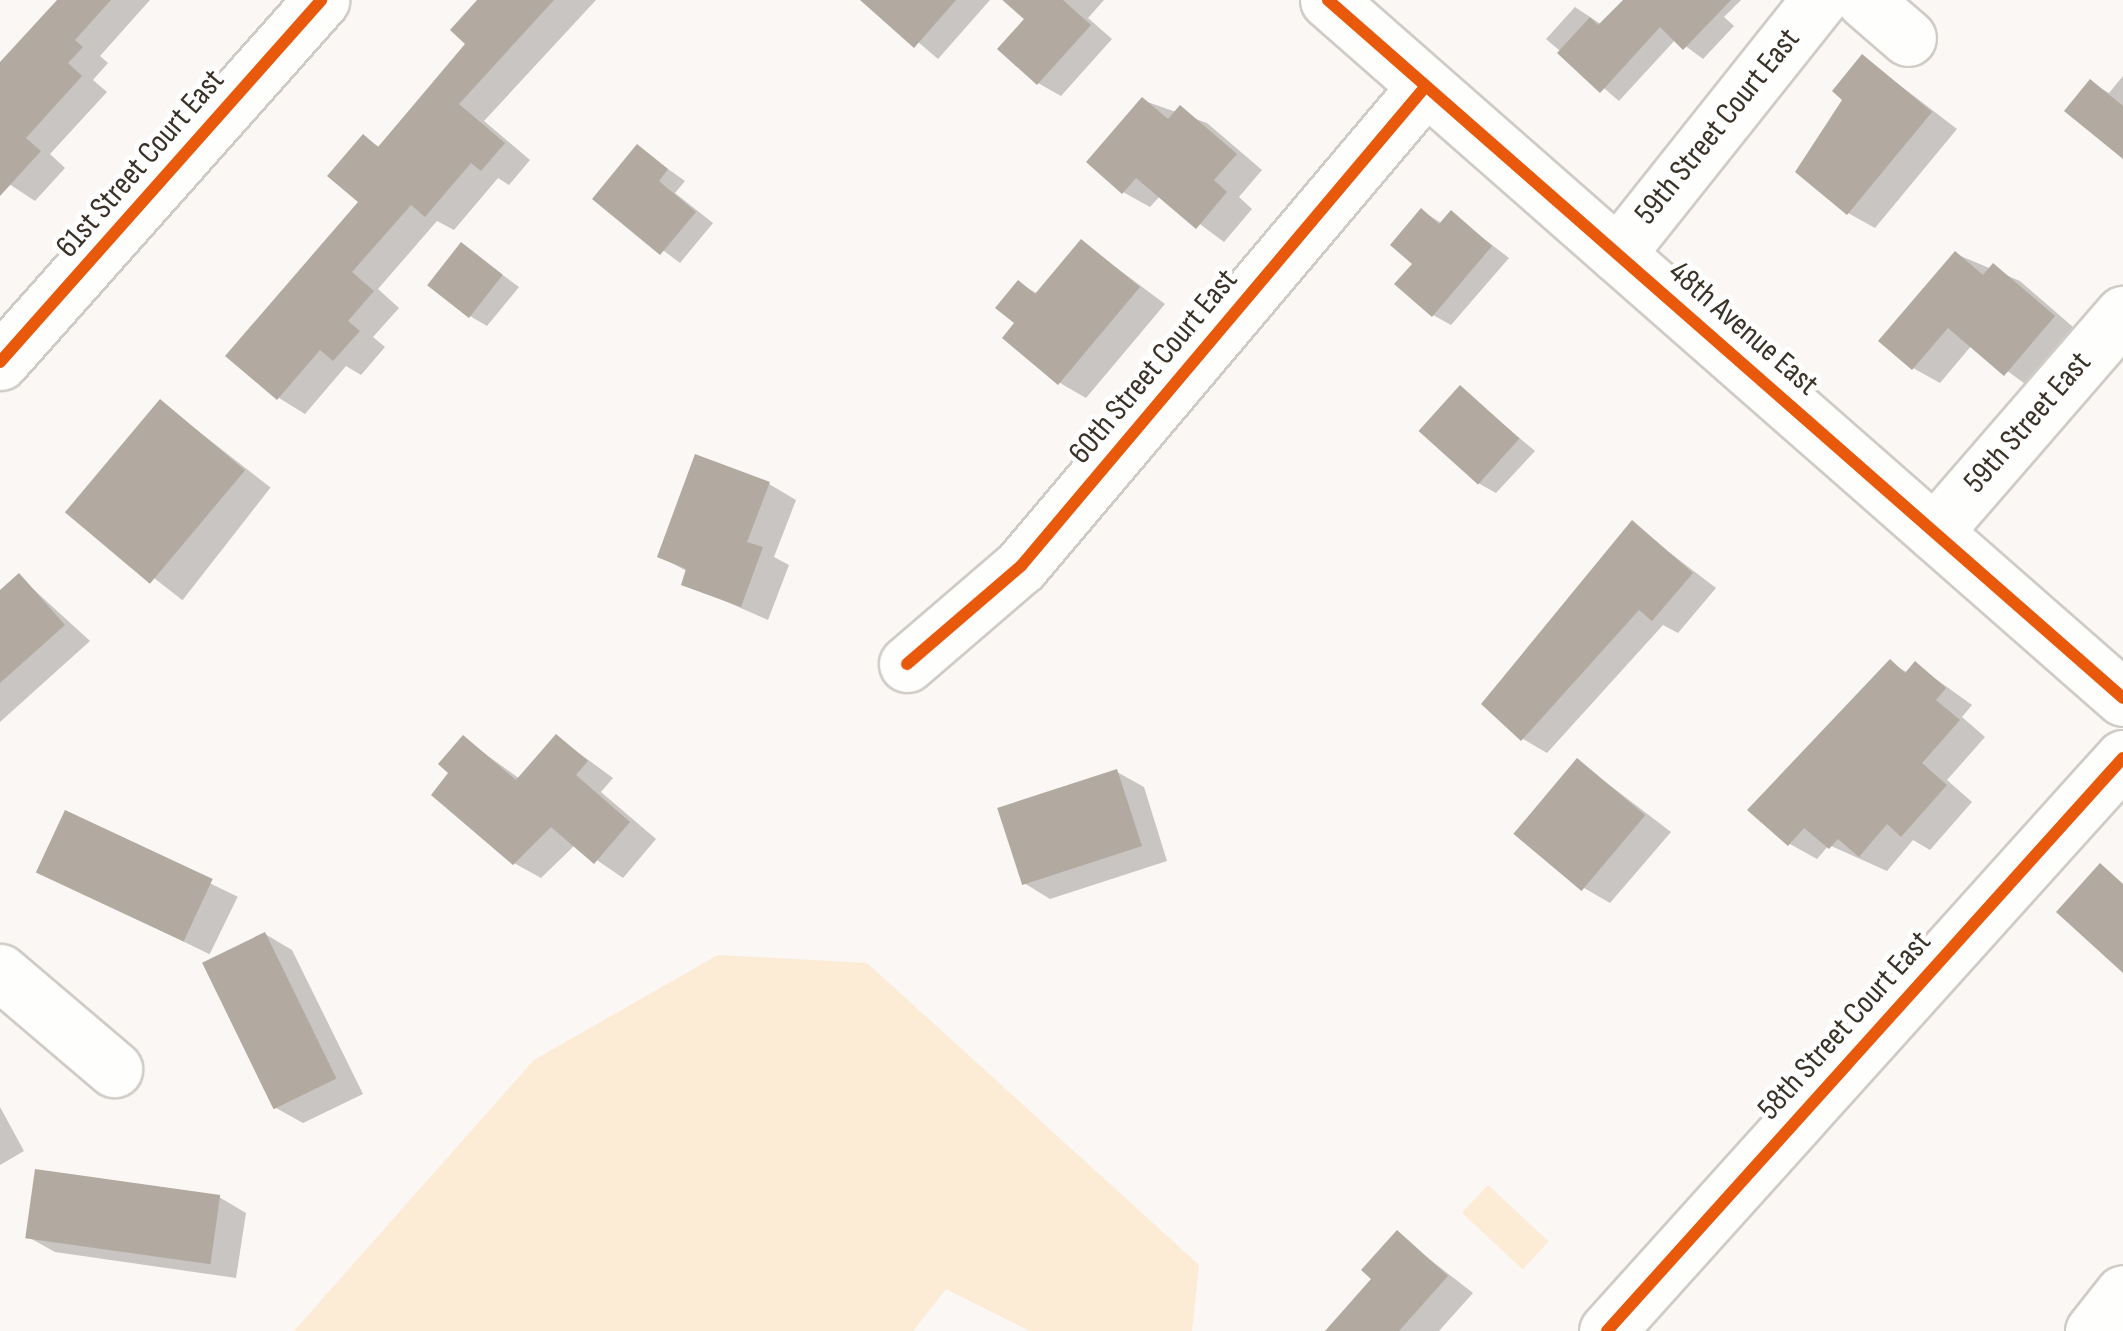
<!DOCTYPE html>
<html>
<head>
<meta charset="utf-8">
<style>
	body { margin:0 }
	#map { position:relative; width:2123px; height:1331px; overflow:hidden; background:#faf7f4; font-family:"Sofia Sans Condensed",sans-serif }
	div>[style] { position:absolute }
	.green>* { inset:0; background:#fcebd5; transform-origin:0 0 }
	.shadow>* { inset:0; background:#0003; transform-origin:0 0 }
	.building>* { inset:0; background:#b2aaa0; transform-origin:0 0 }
	.roads { filter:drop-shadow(2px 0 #d0ccc5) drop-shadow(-2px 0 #d0ccc5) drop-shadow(0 2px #d0ccc5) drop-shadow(0 -2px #d0ccc5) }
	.minor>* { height:55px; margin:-27.5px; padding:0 27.5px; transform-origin:27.5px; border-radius:27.5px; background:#fefefd }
	.cycleway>* { height:12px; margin:-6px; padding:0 6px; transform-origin:6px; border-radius:6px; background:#e8590c }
	span { translate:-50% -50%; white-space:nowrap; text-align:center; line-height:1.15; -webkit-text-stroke:10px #fff; paint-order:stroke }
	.street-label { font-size:32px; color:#3a3227 }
</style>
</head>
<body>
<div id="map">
	<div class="green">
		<div style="clip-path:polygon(718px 955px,867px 963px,1199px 1265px,1192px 1331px,1030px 1331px,946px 1289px,913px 1331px,294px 1331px,534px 1060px)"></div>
		<div style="left:1488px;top:1185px;width:83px;height:38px;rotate:43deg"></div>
	</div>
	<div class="shadow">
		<div style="clip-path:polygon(60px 0,150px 0,100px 56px,108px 63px,93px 80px,107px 92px,50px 154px,65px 168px,35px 201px,0 178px,0 66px)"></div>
		<div style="clip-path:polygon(478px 0,596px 0,484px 121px,530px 160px,509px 185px,498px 178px,454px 230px,437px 221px,378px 289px,399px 308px,373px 337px,385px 347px,361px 375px,346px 366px,305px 414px,279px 398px,362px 201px,363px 137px,381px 148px,469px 43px)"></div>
		<div style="clip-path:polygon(869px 0,990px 0,938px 59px)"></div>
		<div style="clip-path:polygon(1002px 0,1104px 0,1088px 18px,1112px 39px,1061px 96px,1038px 83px,1026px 21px)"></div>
		<div style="clip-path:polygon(1626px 0,1741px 0,1724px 17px,1734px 26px,1703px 59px,1676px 39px,1619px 101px,1546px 39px,1575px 7px,1602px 25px)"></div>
		<div style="clip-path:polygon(1863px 57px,1957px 129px,1875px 228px,1848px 213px,1846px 99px)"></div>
		<div style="clip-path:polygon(2123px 76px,2123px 156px,2091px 83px,2109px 93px)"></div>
		<div style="clip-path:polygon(1142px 100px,1207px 123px,1262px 170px,1239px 197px,1252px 209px,1224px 242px,1161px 195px,1150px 207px,1123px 192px)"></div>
		<div style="clip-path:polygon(637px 147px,685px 181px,675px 193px,713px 223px,680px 263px,595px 199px)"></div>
		<div style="clip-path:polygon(1422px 211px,1443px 224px,1452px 214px,1509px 258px,1451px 325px,1433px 315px,1415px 264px)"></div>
		<div style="clip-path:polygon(1082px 242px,1165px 304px,1086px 398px,1060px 383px,1018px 323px,1019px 283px,1038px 294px)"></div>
		<div style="clip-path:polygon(462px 245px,519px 287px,487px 326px,470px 316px)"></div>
		<div style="clip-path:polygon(1956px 254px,2020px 281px,2080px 333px,2032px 389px,1972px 345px,1940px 383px,1913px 368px)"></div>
		<div style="clip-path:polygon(1460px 388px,1535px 451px,1496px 493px,1478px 483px)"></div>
		<div style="left:161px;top:402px;width:139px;height:143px;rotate:38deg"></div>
		<div style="clip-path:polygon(769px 484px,796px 500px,774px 557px,789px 565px,768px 620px,684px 583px,688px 572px,660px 556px)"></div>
		<div style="clip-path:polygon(1632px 524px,1716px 588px,1678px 633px,1663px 625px,1547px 753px,1523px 739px)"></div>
		<div style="clip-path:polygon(19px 576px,90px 641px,0 722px,0 593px)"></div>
		<div style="clip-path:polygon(1890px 662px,1908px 673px,1915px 664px,1972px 705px,1962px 717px,1985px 737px,1947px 780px,1972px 802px,1930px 850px,1913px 840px,1887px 871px,1829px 845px,1817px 859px,1790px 844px)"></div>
		<div style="clip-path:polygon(557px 737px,613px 778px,601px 792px,656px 839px,623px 878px,575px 845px,541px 878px,514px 863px,452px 773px,463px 738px,520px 779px)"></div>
		<div style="clip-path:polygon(1578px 761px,1671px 832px,1610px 903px,1584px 888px)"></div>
		<div style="clip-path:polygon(1117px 772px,1144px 787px,1167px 861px,1050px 899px,1024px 883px)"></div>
		<div style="left:66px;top:813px;width:191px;height:64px;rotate:26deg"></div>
		<div style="clip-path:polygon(265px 934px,292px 950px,363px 1094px,303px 1123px,276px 1108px)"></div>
		<div style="clip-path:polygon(0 1107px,24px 1151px,0 1165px)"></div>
		<div style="clip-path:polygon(219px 1197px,246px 1213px,236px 1278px,55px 1252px,28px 1237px)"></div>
		<div style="clip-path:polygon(1397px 1234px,1473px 1293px,1439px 1331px,1329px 1331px,1375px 1279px)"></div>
	</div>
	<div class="building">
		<div style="clip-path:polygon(57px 0,111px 0,75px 40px,83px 47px,68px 63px,82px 76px,26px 138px,41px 151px,0 196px,0 62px)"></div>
		<div style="clip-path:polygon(477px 0,554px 0,459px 104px,505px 143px,481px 171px,471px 163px,425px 217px,411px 205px,352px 272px,374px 291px,348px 321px,360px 331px,333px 361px,320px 350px,277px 400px,225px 356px,358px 202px,327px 176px,363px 134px,378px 147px,465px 44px,450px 30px)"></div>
		<div style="clip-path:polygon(860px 0,956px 0,914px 48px)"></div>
		<div style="clip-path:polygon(1003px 0,1063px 0,1091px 25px,1037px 85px,997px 49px,1024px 19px)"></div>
		<div style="clip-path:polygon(1623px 0,1731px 0,1683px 50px,1660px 27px,1600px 93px,1557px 53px,1590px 17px,1598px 25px)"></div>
		<div style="clip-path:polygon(1862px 54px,1932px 112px,1847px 215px,1795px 172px,1842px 100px,1832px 91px)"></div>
		<div style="clip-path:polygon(2090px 79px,2123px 106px,2123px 159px,2064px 111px)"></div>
		<div style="clip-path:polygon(1142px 97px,1168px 119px,1180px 105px,1237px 154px,1214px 180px,1227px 192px,1196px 229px,1136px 178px,1122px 194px,1086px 162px)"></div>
		<div style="clip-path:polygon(637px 144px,668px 169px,659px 181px,696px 212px,660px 255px,592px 199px)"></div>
		<div style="clip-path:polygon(1421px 208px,1439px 224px,1451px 210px,1492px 246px,1432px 317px,1394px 284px,1412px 264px,1390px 245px)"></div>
		<div style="clip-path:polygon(1081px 239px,1140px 287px,1058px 385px,1002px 338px,1014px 323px,995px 308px,1018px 280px,1035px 294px)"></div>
		<div style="left:461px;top:242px;width:53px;height:55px;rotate:38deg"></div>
		<div style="clip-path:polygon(1955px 251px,1983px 275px,1993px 263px,2055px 316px,2004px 376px,1948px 328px,1912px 370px,1878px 341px)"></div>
		<div style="left:1460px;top:385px;width:80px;height:62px;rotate:42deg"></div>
		<div style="left:160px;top:399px;width:111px;height:148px;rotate:40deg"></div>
		<div style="clip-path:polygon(695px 454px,770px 482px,747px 542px,763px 547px,741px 607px,681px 585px,686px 569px,657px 557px)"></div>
		<div style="clip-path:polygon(1632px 520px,1693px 573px,1652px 621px,1639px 610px,1521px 741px,1481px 704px)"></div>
		<div style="clip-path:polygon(19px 573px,65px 625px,0 683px,0 590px)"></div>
		<div style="clip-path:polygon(1890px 659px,1905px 673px,1915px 661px,1946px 688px,1936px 700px,1960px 720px,1922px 763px,1947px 785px,1901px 837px,1887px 824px,1859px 857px,1838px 839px,1829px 849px,1804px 828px,1788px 846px,1747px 810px)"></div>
		<div style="clip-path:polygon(556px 734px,588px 761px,576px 775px,630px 822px,594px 864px,551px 827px,513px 865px,431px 795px,448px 773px,438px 764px,463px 735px,516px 780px)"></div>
		<div style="left:1577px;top:758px;width:89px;height:99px;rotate:40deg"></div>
		<div style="left:1117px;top:769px;width:81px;height:126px;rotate:72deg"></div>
		<div style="left:65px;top:810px;width:163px;height:69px;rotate:25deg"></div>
		<div style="clip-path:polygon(2100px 863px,2123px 884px,2123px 973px,2056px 912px)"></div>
		<div style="left:265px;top:932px;width:163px;height:70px;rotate:64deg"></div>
		<div style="left:35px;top:1169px;width:187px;height:70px;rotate:8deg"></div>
		<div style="clip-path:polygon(1397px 1230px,1448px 1276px,1399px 1331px,1325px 1331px,1371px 1279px,1361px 1270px)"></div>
	</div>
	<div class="roads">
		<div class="minor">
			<div style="left:1328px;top:0;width:1058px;rotate:41.28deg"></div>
			<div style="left:1864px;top:0;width:58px;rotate:40.8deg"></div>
			<div style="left:1617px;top:254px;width:325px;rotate:-51.5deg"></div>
			<div style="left:0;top:362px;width:484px;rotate:-48.4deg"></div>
			<div style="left:1934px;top:532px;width:289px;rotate:-49.1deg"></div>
			<div style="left:907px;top:664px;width:150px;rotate:-40.7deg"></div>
			<div style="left:1021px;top:566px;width:627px;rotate:-49.85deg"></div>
			<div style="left:0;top:972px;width:150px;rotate:40.4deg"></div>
			<div style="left:1607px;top:1331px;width:771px;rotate:-48deg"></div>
			<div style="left:2093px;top:1331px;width:48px;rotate:-51.7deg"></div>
		</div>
	</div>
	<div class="cycleway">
		<div style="left:1328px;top:0;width:1058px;rotate:41.28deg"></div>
		<div style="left:0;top:362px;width:484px;rotate:-48.4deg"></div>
		<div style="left:907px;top:664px;width:150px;rotate:-40.7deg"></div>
		<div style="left:1021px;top:566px;width:627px;rotate:-49.85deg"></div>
		<div style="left:1607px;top:1331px;width:771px;rotate:-48deg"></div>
	</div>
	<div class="street-label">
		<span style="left:1718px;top:127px;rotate:-51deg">59th Street Court East</span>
		<span style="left:141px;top:164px;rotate:-49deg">61st Street Court East</span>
		<span style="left:1743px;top:329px;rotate:41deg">48th Avenue East</span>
		<span style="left:1154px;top:367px;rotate:-50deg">60th Street Court East</span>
		<span style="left:2028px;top:423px;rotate:-49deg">59th Street East</span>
		<span style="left:1845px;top:1026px;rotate:-48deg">58th Street Court East</span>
	</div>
</div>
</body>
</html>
